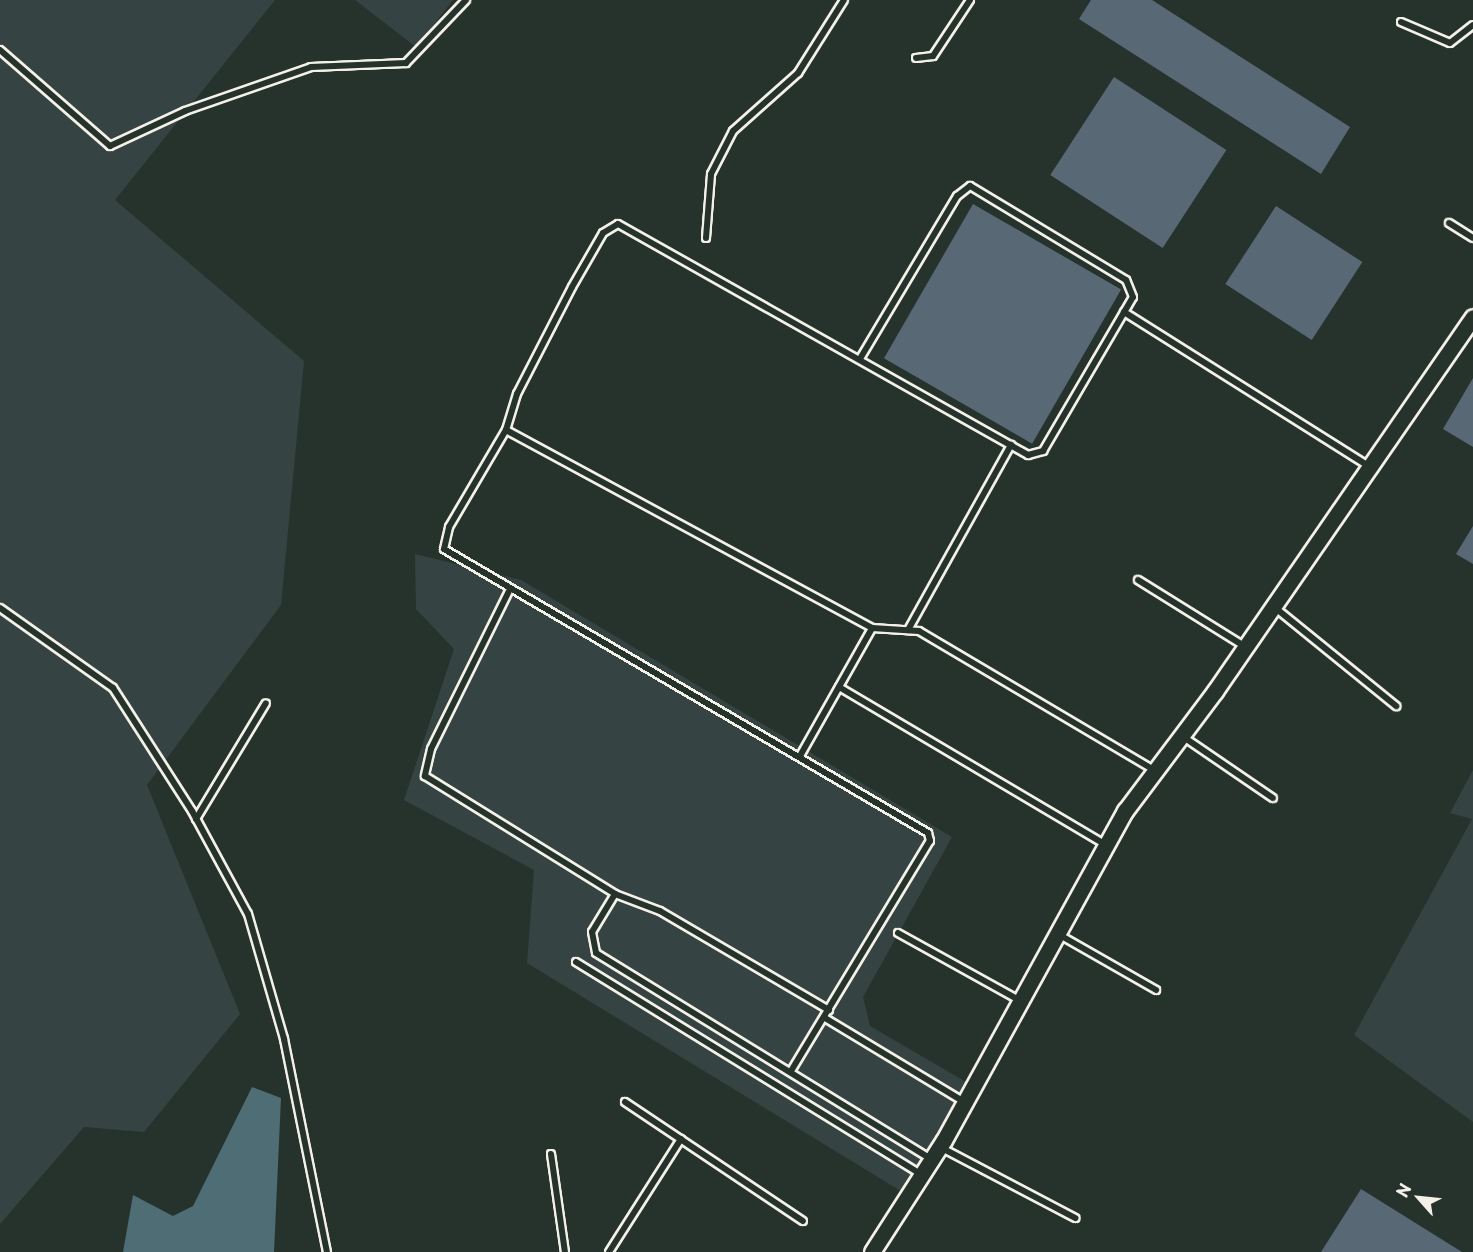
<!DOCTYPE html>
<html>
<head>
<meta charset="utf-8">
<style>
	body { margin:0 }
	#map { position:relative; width:1473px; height:1252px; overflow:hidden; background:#26332d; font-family:"Playpen Sans",sans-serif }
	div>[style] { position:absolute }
	.built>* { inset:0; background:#354343 }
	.water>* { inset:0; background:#4e6d74 }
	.building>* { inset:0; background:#596875; transform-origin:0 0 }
	.roads { filter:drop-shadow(2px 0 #f4f1e8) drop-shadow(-2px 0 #f4f1e8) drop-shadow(0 2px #f4f1e8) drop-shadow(0 -2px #f4f1e8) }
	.service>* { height:6px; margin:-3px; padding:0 3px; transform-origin:3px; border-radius:3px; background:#26332d }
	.tertiary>* { height:15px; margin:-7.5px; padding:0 7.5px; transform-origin:7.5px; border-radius:7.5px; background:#26332d }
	span { translate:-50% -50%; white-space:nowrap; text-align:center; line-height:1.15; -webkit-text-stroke:5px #26332d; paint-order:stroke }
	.north { position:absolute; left:1389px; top:1168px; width:60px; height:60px; -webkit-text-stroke:4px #26332d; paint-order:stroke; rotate:297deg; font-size:16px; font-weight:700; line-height:24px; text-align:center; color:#f4f1e8 }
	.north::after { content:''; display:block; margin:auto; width:21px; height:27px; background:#f4f1e8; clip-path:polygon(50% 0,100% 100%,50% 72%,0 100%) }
</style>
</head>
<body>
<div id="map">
	<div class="built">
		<div style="clip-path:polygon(0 0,275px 0,115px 200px,304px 361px,281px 605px,147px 785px,240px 1014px,144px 1132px,84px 1127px,0 1224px)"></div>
		<div style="clip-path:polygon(355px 0,453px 0,416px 47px)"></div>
		<div style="clip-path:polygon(415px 554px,521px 580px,952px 837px,863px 997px,870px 1026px,966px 1082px,904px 1193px,527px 963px,534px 870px,404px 800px,454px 649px,416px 609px)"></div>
		<div style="clip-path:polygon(1473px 770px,1473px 1122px,1354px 1035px,1472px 819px,1450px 813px)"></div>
	</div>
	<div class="water">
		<div style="clip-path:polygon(252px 1087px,281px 1098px,274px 1252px,123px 1252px,133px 1195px,173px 1216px,193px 1206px)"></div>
	</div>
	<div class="building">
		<div style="clip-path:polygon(1091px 0,1152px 0,1350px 127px,1321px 174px,1079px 19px)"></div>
		<div style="left:1114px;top:77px;width:134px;height:117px;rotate:33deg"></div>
		<div style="left:973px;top:204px;width:171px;height:178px;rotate:30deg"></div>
		<div style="left:1276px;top:206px;width:103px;height:93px;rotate:33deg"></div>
		<div style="clip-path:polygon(1473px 378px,1473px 447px,1443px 429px)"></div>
		<div style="clip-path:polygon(1473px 526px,1473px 564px,1456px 554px)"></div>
		<div style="clip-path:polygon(1361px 1189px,1462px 1252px,1321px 1252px)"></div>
	</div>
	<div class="roads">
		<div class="service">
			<div style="left:1401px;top:22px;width:53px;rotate:23.2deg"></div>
			<div style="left:1450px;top:43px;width:29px;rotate:-38deg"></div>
			<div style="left:0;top:50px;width:146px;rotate:41.1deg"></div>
			<div style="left:110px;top:146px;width:83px;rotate:-25deg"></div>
			<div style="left:185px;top:111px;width:133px;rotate:-19.2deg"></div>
			<div style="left:311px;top:67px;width:95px;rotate:-2.4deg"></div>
			<div style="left:406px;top:63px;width:87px;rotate:-46.4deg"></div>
			<div style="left:916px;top:58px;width:17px;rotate:-7deg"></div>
			<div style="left:933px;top:56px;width:67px;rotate:-56.5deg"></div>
			<div style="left:1449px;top:223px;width:28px;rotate:32deg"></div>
			<div style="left:706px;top:238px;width:64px;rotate:-85.5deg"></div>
			<div style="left:711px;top:174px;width:48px;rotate:-62.9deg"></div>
			<div style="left:733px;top:131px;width:87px;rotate:-41.7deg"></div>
			<div style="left:798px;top:73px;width:86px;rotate:-57.8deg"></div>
			<div style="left:1124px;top:312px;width:289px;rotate:32.2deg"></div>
			<div style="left:506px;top:430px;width:416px;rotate:28.4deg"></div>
			<div style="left:872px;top:628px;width:47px;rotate:3.7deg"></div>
			<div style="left:919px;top:631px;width:273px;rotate:30.6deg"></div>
			<div style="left:1138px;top:580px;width:125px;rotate:31.9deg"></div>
			<div style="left:510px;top:589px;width:178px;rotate:116.3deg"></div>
			<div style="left:431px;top:749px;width:28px;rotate:103deg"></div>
			<div style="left:425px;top:776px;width:224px;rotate:31.8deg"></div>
			<div style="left:615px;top:894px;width:48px;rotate:20.7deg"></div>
			<div style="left:660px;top:911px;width:196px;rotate:30.4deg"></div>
			<div style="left:1273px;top:606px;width:159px;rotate:39.1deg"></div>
			<div style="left:0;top:608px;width:138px;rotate:35.3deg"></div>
			<div style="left:113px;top:688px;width:146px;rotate:57.3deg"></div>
			<div style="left:192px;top:811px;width:117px;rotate:61.5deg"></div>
			<div style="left:248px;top:914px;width:130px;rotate:73.9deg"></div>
			<div style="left:284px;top:1039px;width:217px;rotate:78.6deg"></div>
			<div style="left:908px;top:630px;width:212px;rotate:-60.9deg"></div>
			<div style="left:839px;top:687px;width:309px;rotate:30.6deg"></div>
			<div style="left:1182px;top:736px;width:110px;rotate:34.3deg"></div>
			<div style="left:800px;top:756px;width:147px;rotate:-60.6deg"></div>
			<div style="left:196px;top:819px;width:135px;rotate:-58.9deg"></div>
			<div style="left:615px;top:894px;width:44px;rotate:121.2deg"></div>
			<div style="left:592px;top:932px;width:21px;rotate:79deg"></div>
			<div style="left:596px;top:953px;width:393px;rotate:31.6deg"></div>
			<div style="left:898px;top:933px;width:138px;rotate:29deg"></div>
			<div style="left:1058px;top:934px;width:113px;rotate:29.7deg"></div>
			<div style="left:576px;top:962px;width:405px;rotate:31.6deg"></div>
			<div style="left:825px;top:1018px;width:162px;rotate:31.1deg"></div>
			<div style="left:791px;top:1071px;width:269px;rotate:-58.9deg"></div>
			<div style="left:930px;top:841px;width:8px;rotate:-104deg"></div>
			<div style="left:928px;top:833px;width:561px;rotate:-149.6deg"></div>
			<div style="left:444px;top:549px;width:23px;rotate:-77deg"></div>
			<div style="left:449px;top:527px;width:113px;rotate:-59.6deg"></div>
			<div style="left:506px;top:430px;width:38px;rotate:-73deg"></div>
			<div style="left:517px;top:394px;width:120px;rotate:-62.8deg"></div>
			<div style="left:572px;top:287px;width:62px;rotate:-60.1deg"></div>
			<div style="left:603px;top:233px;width:17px;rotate:-31deg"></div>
			<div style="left:618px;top:224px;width:471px;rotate:29.4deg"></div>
			<div style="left:1028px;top:455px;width:16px;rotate:-15deg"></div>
			<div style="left:1043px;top:451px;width:178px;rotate:-59.7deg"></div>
			<div style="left:1133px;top:297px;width:18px;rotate:-112deg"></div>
			<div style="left:1126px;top:280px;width:182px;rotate:-148.9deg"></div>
			<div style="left:970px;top:186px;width:16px;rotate:142deg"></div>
			<div style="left:957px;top:196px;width:190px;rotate:120.8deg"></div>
			<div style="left:625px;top:1102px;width:214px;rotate:33.8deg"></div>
			<div style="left:940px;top:1147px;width:153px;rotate:27.7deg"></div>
			<div style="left:551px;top:1154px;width:99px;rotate:81.9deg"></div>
			<div style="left:609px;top:1252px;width:134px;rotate:-57.5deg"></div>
		</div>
		<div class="tertiary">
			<div style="left:872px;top:1252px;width:133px;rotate:-57.3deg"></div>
			<div style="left:944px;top:1140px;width:376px;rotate:-61.2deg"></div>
			<div style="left:1125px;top:811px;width:150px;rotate:-53.1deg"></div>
			<div style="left:1215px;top:691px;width:454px;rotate:-55.4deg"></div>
		</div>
	</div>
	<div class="north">N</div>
</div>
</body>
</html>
